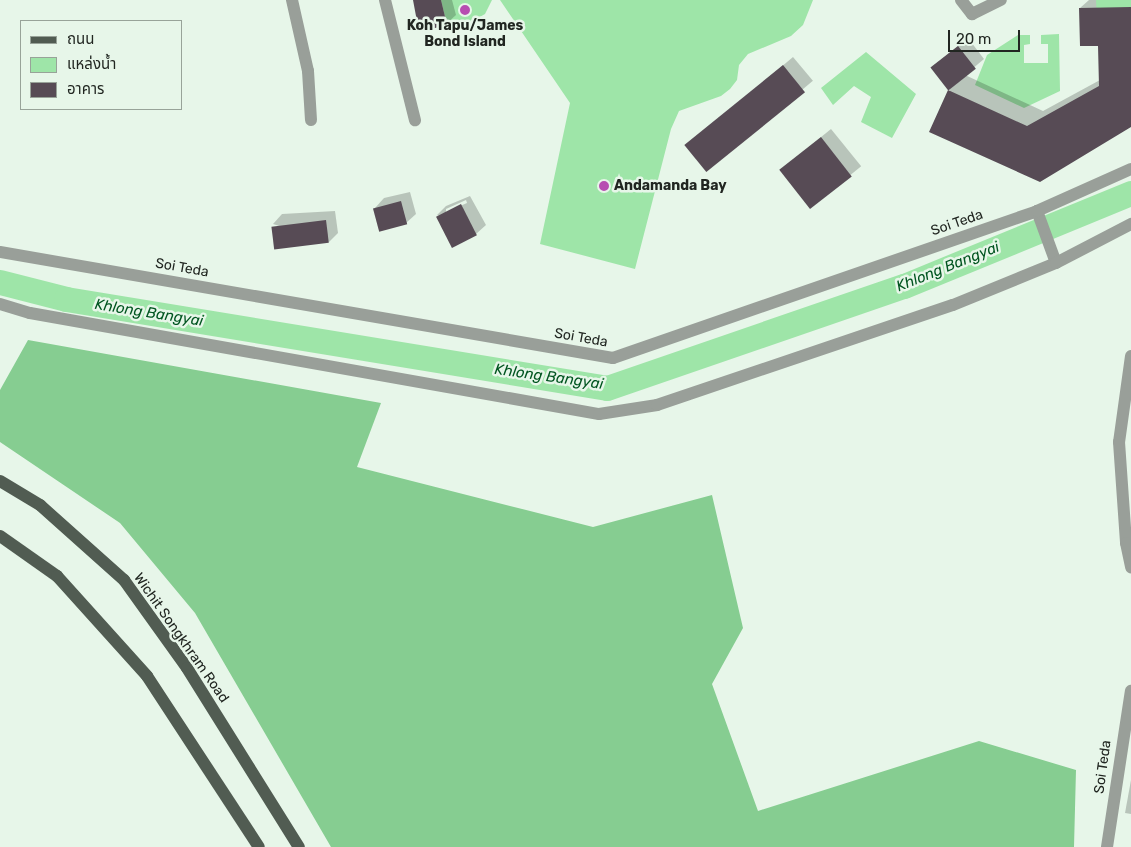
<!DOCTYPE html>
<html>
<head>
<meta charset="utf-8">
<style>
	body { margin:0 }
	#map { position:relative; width:1131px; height:847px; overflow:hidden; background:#e7f6e9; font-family:Rubik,"Noto Sans Thai",sans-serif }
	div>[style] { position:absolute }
	.forest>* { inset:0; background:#86cd91 }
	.water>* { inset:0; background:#9ee5a8 }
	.shadow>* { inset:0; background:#0003; transform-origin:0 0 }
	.canal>* { height:25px; margin:-12.5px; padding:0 12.5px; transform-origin:12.5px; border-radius:12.5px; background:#9ee5a8 }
	.river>* { height:44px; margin:-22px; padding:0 22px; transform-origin:22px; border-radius:22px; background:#9ee5a8 }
	.building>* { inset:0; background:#574b55; transform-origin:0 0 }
	.minor>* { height:12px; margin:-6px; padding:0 6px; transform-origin:6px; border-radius:6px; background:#999f99 }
	.major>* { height:12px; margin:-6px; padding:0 6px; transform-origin:6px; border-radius:6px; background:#515c52 }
	.dots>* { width:14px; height:14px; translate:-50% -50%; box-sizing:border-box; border:2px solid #e7f6e9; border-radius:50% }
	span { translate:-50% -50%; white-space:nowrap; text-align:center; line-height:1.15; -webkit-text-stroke:5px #e7f6e9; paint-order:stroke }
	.poi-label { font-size:14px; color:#212621; font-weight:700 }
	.left { translate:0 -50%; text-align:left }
	.street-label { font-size:14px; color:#212621 }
	.water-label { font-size:15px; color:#015520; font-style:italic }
	.legend { position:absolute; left:20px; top:20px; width:162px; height:90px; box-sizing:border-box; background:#e7f6e9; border:1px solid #98a399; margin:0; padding:6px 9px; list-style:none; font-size:15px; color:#212621 }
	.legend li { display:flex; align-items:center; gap:10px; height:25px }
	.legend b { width:25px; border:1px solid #98a399 }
	.scale { position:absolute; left:948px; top:30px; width:72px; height:22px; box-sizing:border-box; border:2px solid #212621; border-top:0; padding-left:6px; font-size:15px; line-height:18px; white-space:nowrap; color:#212621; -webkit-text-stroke:4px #e7f6e9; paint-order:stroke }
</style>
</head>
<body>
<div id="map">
	<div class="forest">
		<div style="clip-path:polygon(28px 340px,381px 403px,357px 467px,593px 527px,712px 495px,743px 628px,712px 684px,758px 811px,979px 741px,1076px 770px,1074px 847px,331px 847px,195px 613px,120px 523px,0 442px,0 390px)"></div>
	</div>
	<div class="water">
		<div style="clip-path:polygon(441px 0,492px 0,485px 14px,464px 26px,447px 25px)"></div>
		<div style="clip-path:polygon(500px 0,813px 0,803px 25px,791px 36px,748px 54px,739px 65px,737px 80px,730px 89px,721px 96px,679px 111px,671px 129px,635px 269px,540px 244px,570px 103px)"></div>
		<div style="clip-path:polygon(1059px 34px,1060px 91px,1024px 108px,975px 85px,987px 55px,1018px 35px,1030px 35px,1030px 44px,1024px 45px,1024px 63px,1048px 63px,1048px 44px,1041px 44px,1041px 35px)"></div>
		<div style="clip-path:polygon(866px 52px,916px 94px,892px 138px,861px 122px,871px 97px,854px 86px,833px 105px,821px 88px)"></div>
	</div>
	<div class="shadow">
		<div style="clip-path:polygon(414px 0,452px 0,456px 15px,446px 24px)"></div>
		<div style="clip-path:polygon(1089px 0,1131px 0,1131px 126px,930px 131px,950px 90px,932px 67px,968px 38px,984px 59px,965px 75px,1043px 111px,1100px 80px,1099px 45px,1080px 8px)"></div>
		<div style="left:793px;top:57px;width:31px;height:138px;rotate:50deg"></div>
		<div style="left:831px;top:129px;width:48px;height:64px;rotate:51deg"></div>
		<div style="clip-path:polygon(410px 192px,416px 214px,406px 223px,375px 208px,384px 198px)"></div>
		<div style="clip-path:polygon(evenodd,470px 196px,486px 225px,476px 234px,437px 215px,446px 206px,470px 196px,466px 200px,467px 203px,446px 212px,446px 209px,466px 200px)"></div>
		<div style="clip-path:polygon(335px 211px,338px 233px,329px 242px,273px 224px,282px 214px)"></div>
		<div style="clip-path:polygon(1131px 780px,1131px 814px,1125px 813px)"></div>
	</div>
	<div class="canal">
		<div style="left:0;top:282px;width:68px;rotate:14.4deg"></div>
		<div style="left:66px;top:299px;width:548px;rotate:9.34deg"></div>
		<div style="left:607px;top:388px;width:314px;rotate:-19deg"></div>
		<div style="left:904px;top:286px;width:245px;rotate:-22.3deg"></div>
	</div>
	<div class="river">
		<div style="left:1118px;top:0;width:27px;rotate:86deg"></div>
		<div style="left:1120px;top:27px;width:18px;rotate:52deg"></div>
	</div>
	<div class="building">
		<div style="clip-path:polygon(413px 0,441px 0,447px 25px,419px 32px)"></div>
		<div style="clip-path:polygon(1131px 7px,1131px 127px,1040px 182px,929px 132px,948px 90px,1027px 126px,1099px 86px,1098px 46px,1080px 46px,1079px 8px)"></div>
		<div style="left:958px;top:46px;width:29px;height:35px;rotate:52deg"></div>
		<div style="left:783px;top:65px;width:35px;height:127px;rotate:51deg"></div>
		<div style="left:821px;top:137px;width:50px;height:53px;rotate:52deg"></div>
		<div style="left:401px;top:201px;width:24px;height:29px;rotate:75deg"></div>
		<div style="left:461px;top:204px;width:35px;height:28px;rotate:63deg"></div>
		<div style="left:326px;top:220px;width:23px;height:55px;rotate:83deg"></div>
	</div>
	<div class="minor">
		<div style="left:292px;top:0;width:73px;rotate:77.3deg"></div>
		<div style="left:308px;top:71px;width:49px;rotate:86.5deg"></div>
		<div style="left:385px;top:0;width:124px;rotate:76deg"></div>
		<div style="left:961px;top:0;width:18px;rotate:52deg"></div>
		<div style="left:972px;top:14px;width:32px;rotate:-26deg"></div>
		<div style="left:1037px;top:211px;width:55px;rotate:69.9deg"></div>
		<div style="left:0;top:252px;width:622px;rotate:9.81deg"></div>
		<div style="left:613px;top:358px;width:449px;rotate:-19.1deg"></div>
		<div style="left:1037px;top:211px;width:103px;rotate:-24.1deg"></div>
		<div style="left:0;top:304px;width:31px;rotate:17deg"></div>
		<div style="left:30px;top:313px;width:578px;rotate:10.07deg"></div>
		<div style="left:599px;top:414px;width:59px;rotate:-8.8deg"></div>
		<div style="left:657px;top:405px;width:312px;rotate:-18.7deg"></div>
		<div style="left:953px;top:305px;width:111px;rotate:-22.2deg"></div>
		<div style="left:1056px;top:263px;width:85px;rotate:-27.5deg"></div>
		<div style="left:1131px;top:356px;width:87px;rotate:97.9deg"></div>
		<div style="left:1119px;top:442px;width:101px;rotate:86deg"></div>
		<div style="left:1126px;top:543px;width:25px;rotate:78deg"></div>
		<div style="left:1107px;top:847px;width:158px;rotate:-81.3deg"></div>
	</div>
	<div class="major">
		<div style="left:0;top:481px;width:47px;rotate:31deg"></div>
		<div style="left:40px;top:505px;width:113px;rotate:41.8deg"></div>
		<div style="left:124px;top:580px;width:108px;rotate:54.4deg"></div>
		<div style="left:187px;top:668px;width:211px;rotate:58deg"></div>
		<div style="left:0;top:536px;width:70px;rotate:35.1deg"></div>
		<div style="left:57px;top:576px;width:135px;rotate:48deg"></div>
		<div style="left:147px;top:676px;width:204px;rotate:56.8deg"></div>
	</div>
	<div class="dots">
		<div style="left:465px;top:10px;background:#b74eb1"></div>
		<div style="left:604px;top:186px;background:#b74eb1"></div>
	</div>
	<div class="poi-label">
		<span style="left:465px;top:34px">Koh Tapu/James<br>Bond Island</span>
		<span class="left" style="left:614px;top:186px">Andamanda Bay</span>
	</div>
	<div class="street-label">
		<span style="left:957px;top:223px;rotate:-19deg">Soi Teda</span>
		<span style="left:182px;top:268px;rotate:10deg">Soi Teda</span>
		<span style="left:581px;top:338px;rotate:10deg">Soi Teda</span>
		<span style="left:181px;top:638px;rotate:55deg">Wichit Songkhram Road</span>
		<span style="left:1103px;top:767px;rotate:-82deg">Soi Teda</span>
	</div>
	<div class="water-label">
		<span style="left:948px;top:267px;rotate:-22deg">Khlong Bangyai</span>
		<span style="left:149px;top:313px;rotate:9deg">Khlong Bangyai</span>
		<span style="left:549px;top:377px;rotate:8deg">Khlong Bangyai</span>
	</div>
	<ul class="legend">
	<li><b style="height:6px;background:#515c52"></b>ถนน</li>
	<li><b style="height:14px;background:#9ee5a8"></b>แหล่งน้ำ</li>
	<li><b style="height:14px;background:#574b55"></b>อาคาร</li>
	</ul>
	<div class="scale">20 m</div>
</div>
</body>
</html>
